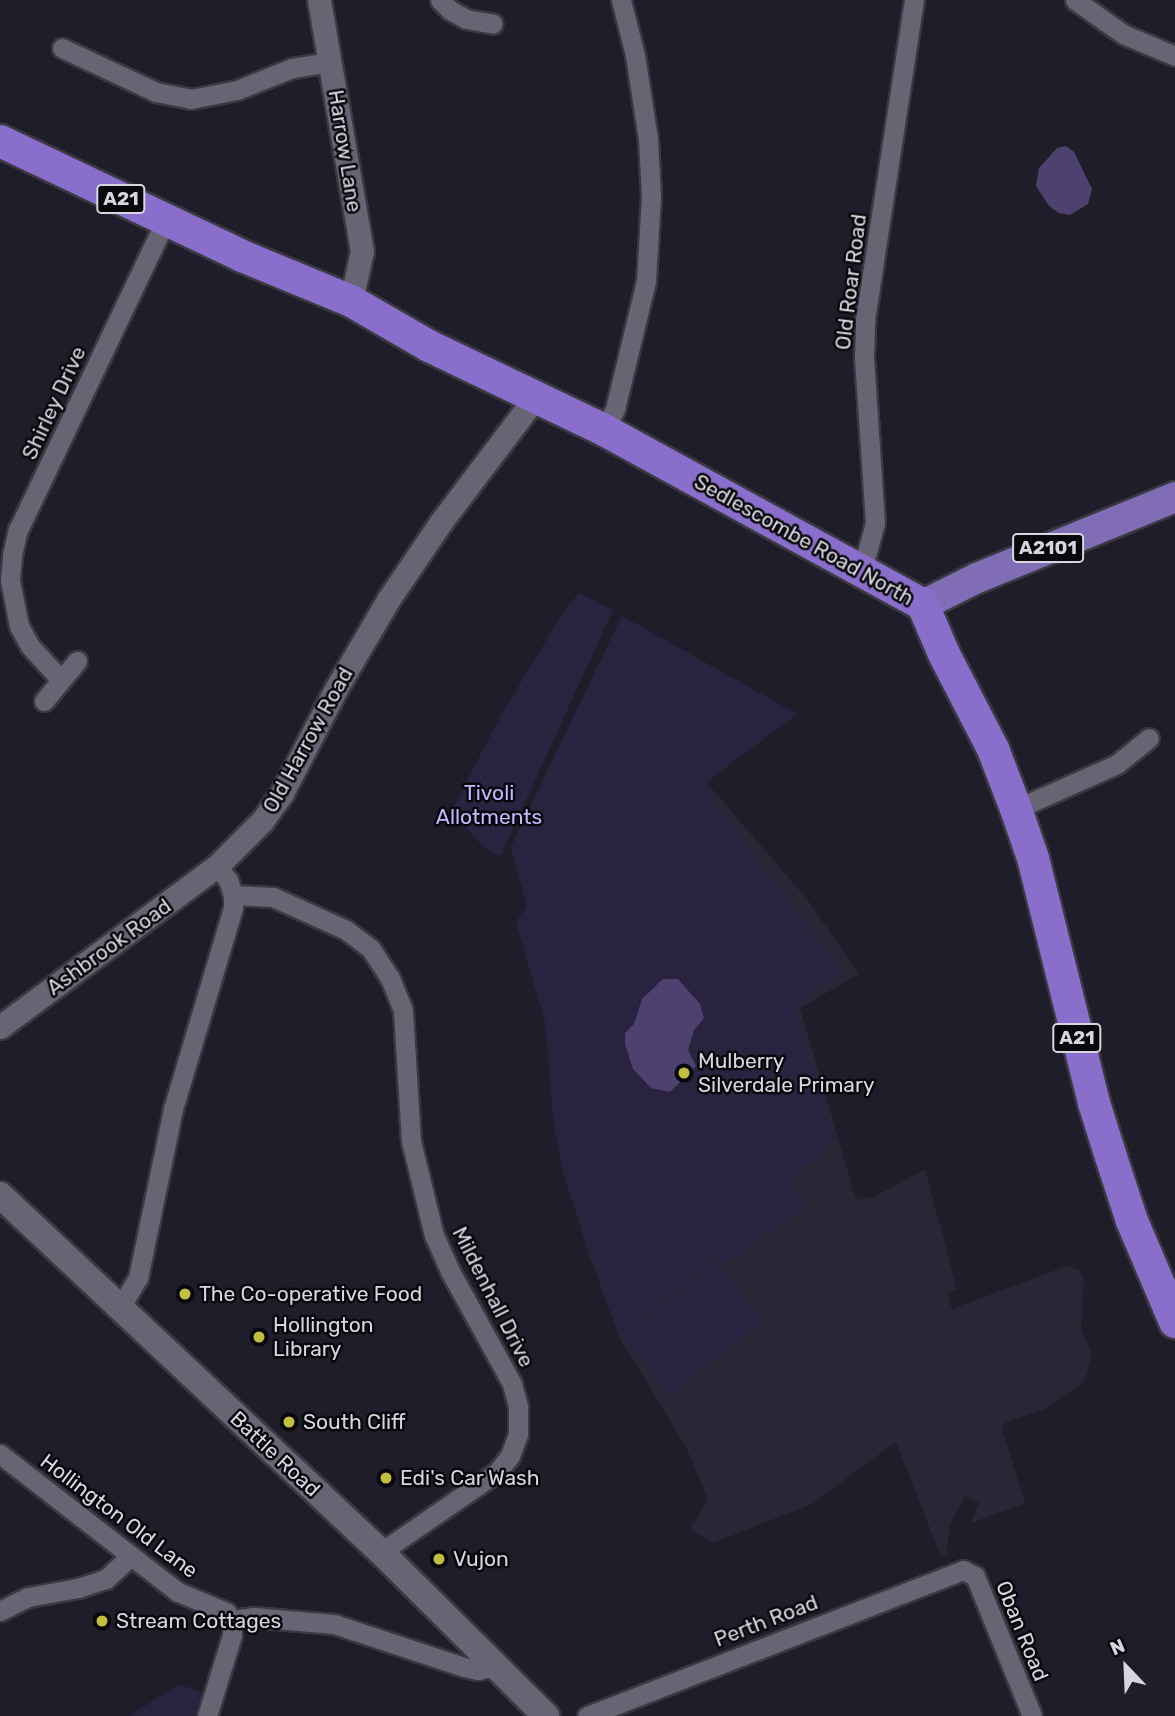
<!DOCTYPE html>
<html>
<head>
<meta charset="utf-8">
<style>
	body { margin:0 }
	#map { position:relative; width:1175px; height:1716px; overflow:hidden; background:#1f1d29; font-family:Rubik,sans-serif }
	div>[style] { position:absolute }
	.built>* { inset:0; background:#2a2636 }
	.green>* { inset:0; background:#2a2340; transform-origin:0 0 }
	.water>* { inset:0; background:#4d426f }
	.roads { filter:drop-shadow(2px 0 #3a3942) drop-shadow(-2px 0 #3a3942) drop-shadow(0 2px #3a3942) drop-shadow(0 -2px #3a3942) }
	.minor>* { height:19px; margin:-9.5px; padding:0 9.5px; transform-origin:9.5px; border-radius:9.5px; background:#676573 }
	.tertiary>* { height:23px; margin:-11.5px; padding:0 11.5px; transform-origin:11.5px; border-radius:11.5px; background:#676573 }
	.secondary>* { height:26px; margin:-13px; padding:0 13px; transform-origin:13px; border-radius:13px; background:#676573 }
	.primary>* { height:30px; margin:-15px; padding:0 15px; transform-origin:15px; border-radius:15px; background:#816cb6 }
	.trunk>* { height:32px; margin:-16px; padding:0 16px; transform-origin:16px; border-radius:16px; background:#8a6ecc }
	.dots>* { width:19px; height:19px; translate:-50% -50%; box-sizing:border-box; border:4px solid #09080d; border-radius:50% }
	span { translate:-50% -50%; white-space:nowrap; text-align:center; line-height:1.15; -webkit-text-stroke:5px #09080d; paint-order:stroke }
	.shield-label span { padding:2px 5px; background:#09080d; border:2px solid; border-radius:5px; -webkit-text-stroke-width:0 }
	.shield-label { font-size:19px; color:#d7d6de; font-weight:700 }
	.street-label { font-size:21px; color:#d7d6de }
	.park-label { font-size:21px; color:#c6b5ff }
	.poi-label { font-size:21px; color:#d7d6de }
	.left { translate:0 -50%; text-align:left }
	.north { position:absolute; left:1091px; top:1632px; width:70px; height:70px; -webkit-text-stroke:5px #09080d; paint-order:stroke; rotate:337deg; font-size:19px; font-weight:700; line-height:28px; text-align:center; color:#d7d6de }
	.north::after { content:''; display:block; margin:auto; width:24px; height:32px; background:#d7d6de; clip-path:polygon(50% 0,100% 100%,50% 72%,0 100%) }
</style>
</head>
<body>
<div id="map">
	<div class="built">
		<div style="clip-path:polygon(622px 616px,797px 714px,706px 782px,807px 899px,859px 974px,800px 1008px,856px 1200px,876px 1196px,925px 1169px,957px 1289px,947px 1293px,952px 1309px,1067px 1266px,1079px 1270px,1084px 1277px,1081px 1328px,1092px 1354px,1084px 1382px,1045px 1409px,1006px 1422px,1002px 1429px,1025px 1503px,974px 1522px,971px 1522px,979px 1502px,965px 1496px,949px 1527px,947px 1555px,941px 1557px,896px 1442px,810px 1505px,712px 1543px,690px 1529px,708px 1500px,686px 1447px,619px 1337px,589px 1254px,563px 1171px,554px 1126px,545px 1021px,516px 922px,527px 906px,511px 847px)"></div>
	</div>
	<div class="green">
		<div style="clip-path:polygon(579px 593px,613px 610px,501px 855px,495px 854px,474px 838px,453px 808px,501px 715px,562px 614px)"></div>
		<div style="clip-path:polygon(622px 616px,797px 714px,706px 782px,718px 808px,839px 967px,835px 976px,805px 997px,796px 1010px,835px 1138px,815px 1163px,813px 1161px,787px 1183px,807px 1207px,723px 1265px,716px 1257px,619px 1337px,563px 1171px,554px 1126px,545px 1021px,516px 922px,527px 906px,511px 847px)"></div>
		<div style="left:716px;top:1261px;width:76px;height:120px;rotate:51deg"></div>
		<div style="clip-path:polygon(179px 1684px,203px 1693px,201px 1716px,129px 1716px)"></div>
	</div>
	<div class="water">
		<div style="clip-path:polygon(1066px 146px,1074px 152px,1092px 189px,1088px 204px,1070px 215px,1059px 213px,1049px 206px,1036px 186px,1039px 168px,1057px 148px)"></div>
		<div style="clip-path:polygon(663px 979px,678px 979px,700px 1004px,704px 1018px,694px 1030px,688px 1050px,696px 1066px,670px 1092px,651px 1088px,633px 1069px,625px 1044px,625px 1033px,634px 1024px,642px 999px)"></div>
	</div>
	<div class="roads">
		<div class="minor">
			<div style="left:440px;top:0;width:14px;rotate:45deg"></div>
			<div style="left:450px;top:10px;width:18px;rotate:29deg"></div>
			<div style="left:466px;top:19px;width:27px;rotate:10deg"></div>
			<div style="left:1075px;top:0;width:59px;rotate:35.3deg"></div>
			<div style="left:1123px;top:34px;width:56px;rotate:22.9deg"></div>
			<div style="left:62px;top:48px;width:104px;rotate:25.1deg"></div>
			<div style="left:156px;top:92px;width:36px;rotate:11deg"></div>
			<div style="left:191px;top:99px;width:47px;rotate:-11.1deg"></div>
			<div style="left:237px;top:90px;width:59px;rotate:-21.8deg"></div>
			<div style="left:292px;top:68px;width:38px;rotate:-9deg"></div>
			<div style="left:604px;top:430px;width:24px;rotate:-62deg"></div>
			<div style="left:615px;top:409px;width:132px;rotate:-76.4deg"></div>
			<div style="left:646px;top:281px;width:85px;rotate:-86.6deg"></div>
			<div style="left:651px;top:196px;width:57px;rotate:-93deg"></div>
			<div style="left:648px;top:139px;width:85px;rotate:-98.8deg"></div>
			<div style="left:635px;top:55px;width:57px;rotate:-104.3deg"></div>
			<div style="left:862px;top:570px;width:49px;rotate:-74.5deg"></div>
			<div style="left:875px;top:523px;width:167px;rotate:-93.8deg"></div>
			<div style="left:864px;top:356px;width:36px;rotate:-88deg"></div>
			<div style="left:865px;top:320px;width:324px;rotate:-81.3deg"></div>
			<div style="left:61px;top:680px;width:46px;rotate:-132.4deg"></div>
			<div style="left:30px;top:646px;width:23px;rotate:-119deg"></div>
			<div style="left:19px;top:626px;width:47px;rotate:-101.1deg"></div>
			<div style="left:10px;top:580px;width:25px;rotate:-85deg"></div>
			<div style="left:12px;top:555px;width:26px;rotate:-77deg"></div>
			<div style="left:18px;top:530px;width:344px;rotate:-64.5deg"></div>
			<div style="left:44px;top:701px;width:52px;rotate:-50.5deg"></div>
			<div style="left:1016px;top:809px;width:111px;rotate:-24deg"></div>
			<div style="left:1117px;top:764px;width:41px;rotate:-39.1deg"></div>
			<div style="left:233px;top:895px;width:40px;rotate:2.9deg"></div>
			<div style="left:273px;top:897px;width:80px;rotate:24.3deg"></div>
			<div style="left:346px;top:930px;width:31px;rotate:37deg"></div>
			<div style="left:371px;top:949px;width:35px;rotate:57deg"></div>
			<div style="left:390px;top:978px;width:35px;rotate:68deg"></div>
			<div style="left:403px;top:1011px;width:130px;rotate:86.5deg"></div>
			<div style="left:411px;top:1141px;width:97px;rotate:76.3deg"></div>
			<div style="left:434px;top:1235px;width:39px;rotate:66deg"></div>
			<div style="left:450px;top:1271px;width:129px;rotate:61.2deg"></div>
			<div style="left:512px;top:1384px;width:24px;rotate:75deg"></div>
			<div style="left:518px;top:1407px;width:27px;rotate:90deg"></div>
			<div style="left:518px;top:1434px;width:23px;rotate:110deg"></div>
			<div style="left:510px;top:1456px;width:21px;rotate:129deg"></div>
			<div style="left:497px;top:1472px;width:141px;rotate:145.4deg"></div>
			<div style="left:121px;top:1306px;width:33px;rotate:-59deg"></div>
			<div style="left:138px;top:1278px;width:173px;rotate:-78.3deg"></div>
			<div style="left:173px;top:1109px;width:210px;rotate:-73.4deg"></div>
			<div style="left:233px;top:908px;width:13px;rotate:-90deg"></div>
			<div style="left:233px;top:895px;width:16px;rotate:-108deg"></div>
			<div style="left:228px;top:880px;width:18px;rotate:-128deg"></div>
			<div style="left:0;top:1454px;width:225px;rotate:37.8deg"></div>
			<div style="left:178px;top:1592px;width:52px;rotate:22.6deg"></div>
			<div style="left:226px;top:1612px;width:10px;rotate:53deg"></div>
			<div style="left:0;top:1611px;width:31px;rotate:-27deg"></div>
			<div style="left:28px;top:1597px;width:51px;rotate:-10.2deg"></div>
			<div style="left:78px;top:1588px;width:29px;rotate:-18deg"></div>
			<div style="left:106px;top:1579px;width:34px;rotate:-43deg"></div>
			<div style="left:232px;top:1620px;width:21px;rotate:-8deg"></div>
			<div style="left:253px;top:1617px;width:81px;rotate:4.9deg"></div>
			<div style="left:334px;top:1624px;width:137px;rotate:18.3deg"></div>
			<div style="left:464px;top:1667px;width:14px;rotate:12deg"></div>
			<div style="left:478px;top:1670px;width:18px;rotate:-16deg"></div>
			<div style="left:207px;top:1716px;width:85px;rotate:-72.8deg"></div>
			<div style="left:232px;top:1635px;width:15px;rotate:-90deg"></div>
			<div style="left:587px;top:1716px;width:403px;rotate:-21.2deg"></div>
			<div style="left:963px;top:1570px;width:13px;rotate:27deg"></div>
			<div style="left:975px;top:1576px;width:151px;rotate:67.8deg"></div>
		</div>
		<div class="tertiary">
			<div style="left:319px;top:0;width:255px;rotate:80.3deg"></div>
			<div style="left:362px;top:251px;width:51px;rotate:102.4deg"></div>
			<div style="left:0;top:1027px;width:270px;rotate:-36.6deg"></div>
			<div style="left:217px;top:866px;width:64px;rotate:-45deg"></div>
			<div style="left:262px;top:821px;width:34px;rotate:-54deg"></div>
			<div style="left:282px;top:793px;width:119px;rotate:-62.6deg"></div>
			<div style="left:337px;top:687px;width:101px;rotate:-59.6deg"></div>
			<div style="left:388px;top:600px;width:94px;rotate:-55.8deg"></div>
			<div style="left:441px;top:522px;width:154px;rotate:-52.9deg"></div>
		</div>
		<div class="secondary">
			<div style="left:0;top:1195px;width:522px;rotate:43.14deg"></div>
			<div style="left:381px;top:1552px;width:233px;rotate:44.8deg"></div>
		</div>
		<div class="primary">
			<div style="left:923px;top:605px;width:60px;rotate:-26.6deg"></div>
			<div style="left:977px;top:578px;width:214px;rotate:-22.2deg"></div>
		</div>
		<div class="trunk">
			<div style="left:0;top:141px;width:268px;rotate:25.4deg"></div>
			<div style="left:242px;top:256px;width:118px;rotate:22.4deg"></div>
			<div style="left:351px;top:301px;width:90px;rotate:30deg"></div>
			<div style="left:429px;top:346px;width:194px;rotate:25.6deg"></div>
			<div style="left:604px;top:430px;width:364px;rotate:28.7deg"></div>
			<div style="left:923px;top:605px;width:53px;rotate:66.8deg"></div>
			<div style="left:944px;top:654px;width:107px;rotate:62.7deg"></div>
			<div style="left:993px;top:749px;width:64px;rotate:69deg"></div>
			<div style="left:1016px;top:809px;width:52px;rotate:70.9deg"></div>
			<div style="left:1033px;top:858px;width:252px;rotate:76deg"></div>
			<div style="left:1094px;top:1103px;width:57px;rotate:72.5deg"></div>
			<div style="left:1111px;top:1157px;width:67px;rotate:71.8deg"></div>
			<div style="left:1132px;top:1221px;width:110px;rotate:66.9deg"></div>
		</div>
	</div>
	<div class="dots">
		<div style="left:684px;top:1073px;background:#c1be40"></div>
		<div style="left:185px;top:1294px;background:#c1be40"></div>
		<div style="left:259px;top:1337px;background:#c1be40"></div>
		<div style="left:289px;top:1422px;background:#c1be40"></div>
		<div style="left:386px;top:1478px;background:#c1be40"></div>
		<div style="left:439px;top:1559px;background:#c1be40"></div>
		<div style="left:102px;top:1621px;background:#c1be40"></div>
	</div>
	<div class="shield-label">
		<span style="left:121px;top:199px">A21</span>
		<span style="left:1048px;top:548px">A2101</span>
		<span style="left:1077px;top:1038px">A21</span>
	</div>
	<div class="street-label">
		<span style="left:345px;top:151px;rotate:81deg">Harrow Lane</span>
		<span style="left:851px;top:282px;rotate:-83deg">Old Roar Road</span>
		<span style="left:54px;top:403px;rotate:-65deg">Shirley Drive</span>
		<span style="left:804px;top:540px;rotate:29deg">Sedlescombe Road North</span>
		<span style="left:308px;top:740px;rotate:-61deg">Old Harrow Road</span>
		<span style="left:109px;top:947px;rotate:-36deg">Ashbrook Road</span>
		<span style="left:493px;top:1297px;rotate:63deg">Mildenhall Drive</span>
		<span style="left:275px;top:1454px;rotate:43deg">Battle Road</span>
		<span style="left:119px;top:1516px;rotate:37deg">Hollington Old Lane</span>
		<span style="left:766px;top:1621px;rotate:-21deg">Perth Road</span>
		<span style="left:1022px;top:1631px;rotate:68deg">Oban Road</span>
	</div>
	<div class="park-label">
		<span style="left:489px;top:805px">Tivoli<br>Allotments</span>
	</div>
	<div class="poi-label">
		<span class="left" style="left:698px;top:1073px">Mulberry<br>Silverdale Primary</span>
		<span class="left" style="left:199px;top:1294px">The Co-operative Food</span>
		<span class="left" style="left:273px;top:1337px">Hollington<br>Library</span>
		<span class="left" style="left:303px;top:1422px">South Cliff</span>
		<span class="left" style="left:400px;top:1478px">Edi's Car Wash</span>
		<span class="left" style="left:453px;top:1559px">Vujon</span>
		<span class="left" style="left:116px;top:1621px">Stream Cottages</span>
	</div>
	<div class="north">N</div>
</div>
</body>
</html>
